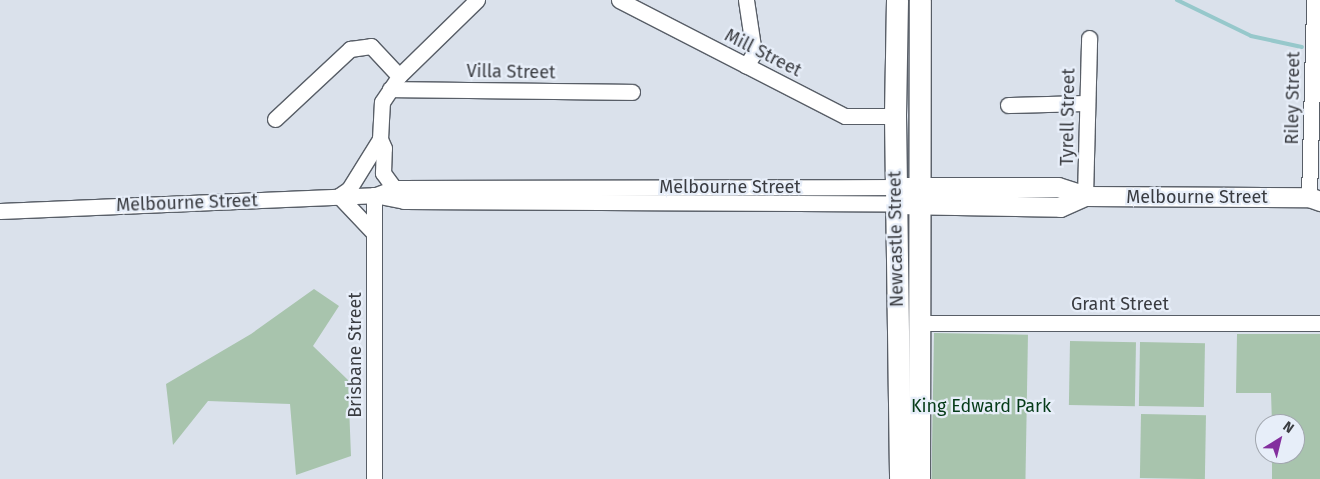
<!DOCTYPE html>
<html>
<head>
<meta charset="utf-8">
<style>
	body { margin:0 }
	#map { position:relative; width:1320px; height:479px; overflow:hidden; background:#dae1eb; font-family:"Fira Sans",sans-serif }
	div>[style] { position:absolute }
	.green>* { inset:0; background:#a8c4ad; transform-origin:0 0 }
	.stream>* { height:4px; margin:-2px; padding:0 2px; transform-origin:2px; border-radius:2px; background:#96c8cb }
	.roads { filter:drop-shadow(1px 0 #585e67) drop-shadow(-1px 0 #585e67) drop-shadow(0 1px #585e67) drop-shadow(0 -1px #585e67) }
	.minor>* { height:15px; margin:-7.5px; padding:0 7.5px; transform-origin:7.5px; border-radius:7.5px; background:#fff }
	.major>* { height:19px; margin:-9.5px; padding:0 9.5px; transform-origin:9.5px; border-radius:9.5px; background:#fff }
	.highway>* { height:21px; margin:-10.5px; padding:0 10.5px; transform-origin:10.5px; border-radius:10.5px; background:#fff }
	span { translate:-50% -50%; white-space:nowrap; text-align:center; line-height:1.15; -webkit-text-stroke:4.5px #e7eef9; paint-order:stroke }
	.street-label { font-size:18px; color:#3a3c41 }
	.park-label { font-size:18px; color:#053b18 }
	.north { position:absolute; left:1255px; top:414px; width:50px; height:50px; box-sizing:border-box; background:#e7eef9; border:1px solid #a2a7af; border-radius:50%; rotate:36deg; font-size:14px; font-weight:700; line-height:20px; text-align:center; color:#3a3c41 }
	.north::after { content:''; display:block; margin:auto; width:18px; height:22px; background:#832f9e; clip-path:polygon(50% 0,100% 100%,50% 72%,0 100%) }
</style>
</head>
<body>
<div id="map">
	<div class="green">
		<div style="clip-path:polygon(314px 289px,339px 306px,313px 346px,348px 380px,351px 456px,296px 475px,290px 404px,208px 401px,173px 445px,166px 384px,251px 334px)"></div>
		<div style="left:934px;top:333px;width:94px;height:146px;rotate:1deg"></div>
		<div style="clip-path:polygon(1237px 334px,1320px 334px,1320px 479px,1272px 479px,1272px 454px,1295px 454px,1295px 424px,1272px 424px,1271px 393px,1236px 393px)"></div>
		<div style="left:1070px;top:341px;width:66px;height:64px;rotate:1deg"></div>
		<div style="left:1140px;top:342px;width:65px;height:64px;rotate:1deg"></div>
		<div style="left:1141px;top:414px;width:65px;height:64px;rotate:1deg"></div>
	</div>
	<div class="stream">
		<div style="left:1177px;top:0;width:82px;rotate:25.9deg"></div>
		<div style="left:1251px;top:36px;width:52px;rotate:12.2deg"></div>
	</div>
	<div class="roads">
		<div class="minor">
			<div style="left:619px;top:0;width:254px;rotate:27.2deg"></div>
			<div style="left:845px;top:116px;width:50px"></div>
			<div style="left:746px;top:0;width:54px;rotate:81.4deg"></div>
			<div style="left:754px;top:53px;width:15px;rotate:122deg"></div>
			<div style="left:390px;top:89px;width:242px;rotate:0.7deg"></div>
			<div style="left:1008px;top:105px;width:79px;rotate:-1.5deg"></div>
			<div style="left:275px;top:119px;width:103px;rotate:-43deg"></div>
			<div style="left:350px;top:49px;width:21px;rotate:-8deg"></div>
			<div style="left:371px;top:46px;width:41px;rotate:47deg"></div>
			<div style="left:399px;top:76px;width:109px;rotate:-44.3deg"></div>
			<div style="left:394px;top:188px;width:19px;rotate:-126deg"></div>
			<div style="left:383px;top:173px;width:25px;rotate:-88deg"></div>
			<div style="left:384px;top:148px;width:10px;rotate:-114deg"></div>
			<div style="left:380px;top:139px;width:37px;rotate:-87deg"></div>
			<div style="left:382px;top:102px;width:25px;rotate:-56deg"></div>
			<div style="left:376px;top:195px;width:19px;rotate:-21deg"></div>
			<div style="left:394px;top:188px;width:502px;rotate:-0.11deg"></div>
			<div style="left:339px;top:196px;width:12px;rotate:-35deg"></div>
			<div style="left:349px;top:189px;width:59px;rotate:-58.2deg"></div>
			<div style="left:339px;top:196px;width:50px;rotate:46.6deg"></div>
			<div style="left:1085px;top:196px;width:158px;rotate:-88.5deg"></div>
			<div style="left:1309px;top:197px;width:197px;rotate:-88.5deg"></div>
			<div style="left:0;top:211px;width:374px;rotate:-2.4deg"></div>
			<div style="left:374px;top:195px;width:31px;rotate:11deg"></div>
			<div style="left:404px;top:201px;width:492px;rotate:0.3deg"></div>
			<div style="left:920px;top:323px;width:400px"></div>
			<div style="left:374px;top:479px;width:284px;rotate:-90deg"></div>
		</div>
		<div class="major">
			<div style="left:896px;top:187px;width:162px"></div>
			<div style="left:1058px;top:187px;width:28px;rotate:18deg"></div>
			<div style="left:1085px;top:196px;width:224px;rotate:0.3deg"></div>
			<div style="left:1309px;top:197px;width:12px;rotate:20deg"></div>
			<div style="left:896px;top:204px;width:164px;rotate:1deg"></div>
			<div style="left:1060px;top:207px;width:27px;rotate:-24deg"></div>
		</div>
		<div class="highway">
			<div style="left:897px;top:0;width:116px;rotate:91deg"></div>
			<div style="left:895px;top:116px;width:363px;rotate:89.2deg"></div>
			<div style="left:919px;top:479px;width:479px;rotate:-89.9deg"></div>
		</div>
	</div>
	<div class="street-label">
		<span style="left:763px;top:53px;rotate:27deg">Mill Street</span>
		<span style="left:511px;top:72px;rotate:1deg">Villa Street</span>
		<span style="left:1293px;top:98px;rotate:-89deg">Riley Street</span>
		<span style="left:1068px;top:117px;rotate:-89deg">Tyrell Street</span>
		<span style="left:730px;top:187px">Melbourne Street</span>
		<span style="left:1197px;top:197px">Melbourne Street</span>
		<span style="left:187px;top:203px;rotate:-2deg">Melbourne Street</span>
		<span style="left:896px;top:239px;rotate:-91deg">Newcastle Street</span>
		<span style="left:1120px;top:304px">Grant Street</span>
		<span style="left:355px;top:355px;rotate:-90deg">Brisbane Street</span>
	</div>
	<div class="park-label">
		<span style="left:981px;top:406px">King Edward Park</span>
	</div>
	<div class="north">N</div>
</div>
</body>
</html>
